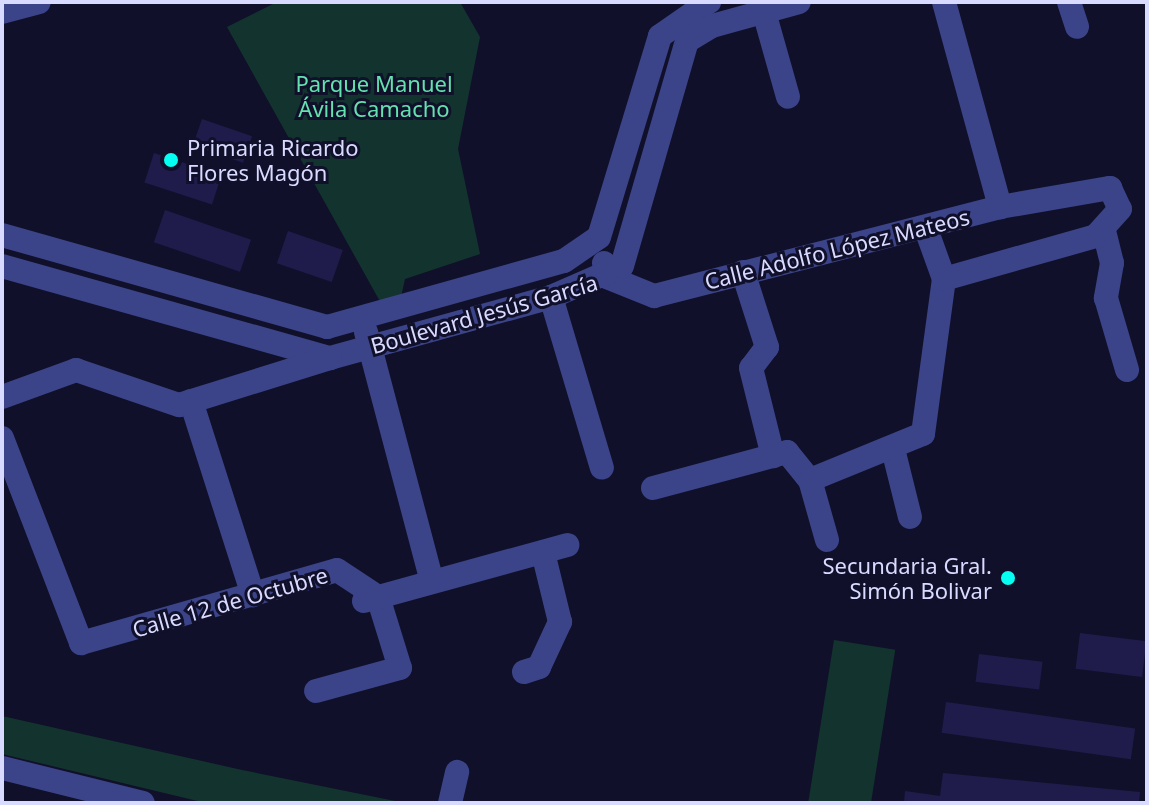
<!DOCTYPE html>
<html>
<head>
<meta charset="utf-8">
<style>
	body { margin:0 }
	#map { position:relative; width:1149px; height:805px; overflow:hidden; background:#11102a; font-family:"Noto Sans",sans-serif }
	div>[style] { position:absolute }
	.green>* { inset:0; background:#13342e; transform-origin:0 0 }
	.building>* { inset:0; background:#1f1c4b; transform-origin:0 0 }
	.minor>* { height:24px; margin:-12px; padding:0 12px; transform-origin:12px; border-radius:12px; background:#3b4489 }
	.dots>* { width:22px; height:22px; translate:-50% -50%; box-sizing:border-box; border:4px solid #11102a; border-radius:50% }
	span { translate:-50% -50%; white-space:nowrap; text-align:center; line-height:1.15; -webkit-text-stroke:6px #11102a; paint-order:stroke }
	.park-label { font-size:22px; color:#63e1af }
	.poi-label { font-size:22px; color:#d9daff }
	.left { translate:0 -50%; text-align:left }
	.right { translate:-100% -50%; text-align:right }
	.street-label { font-size:22px; color:#d9daff }
	.frame { position:absolute; inset:0; border:4px solid #d9daff; pointer-events:none }
</style>
</head>
<body>
<div id="map">
	<div class="green">
		<div style="clip-path:polygon(277px 2px,460px 2px,480px 37px,458px 149px,480px 254px,405px 279px,401px 297px,382px 305px,227px 27px)"></div>
		<div style="left:834px;top:640px;width:62px;height:164px;rotate:9deg"></div>
		<div style="clip-path:polygon(2px 716px,242px 770px,405px 803px,206px 803px,2px 754px)"></div>
	</div>
	<div class="building">
		<div style="left:202px;top:119px;width:53px;height:28px;rotate:19deg"></div>
		<div style="left:154px;top:153px;width:71px;height:31px;rotate:18deg"></div>
		<div style="left:165px;top:210px;width:91px;height:34px;rotate:19deg"></div>
		<div style="left:288px;top:231px;width:58px;height:34px;rotate:19deg"></div>
		<div style="left:1080px;top:633px;width:67px;height:36px;rotate:7deg"></div>
		<div style="left:979px;top:654px;width:64px;height:28px;rotate:7deg"></div>
		<div style="left:946px;top:702px;width:191px;height:31px;rotate:8deg"></div>
		<div style="clip-path:polygon(943px 773px,1140px 792px,1139px 803px,904px 803px,905px 791px,940px 796px)"></div>
	</div>
	<div class="minor">
		<div style="left:944px;top:2px;width:213px;rotate:74.7deg"></div>
		<div style="left:1069px;top:2px;width:26px;rotate:72deg"></div>
		<div style="left:2px;top:12px;width:38px;rotate:-15deg"></div>
		<div style="left:764px;top:12px;width:88px;rotate:74.2deg"></div>
		<div style="left:1104px;top:231px;width:33px;rotate:76deg"></div>
		<div style="left:1112px;top:263px;width:36px;rotate:100deg"></div>
		<div style="left:1106px;top:298px;width:75px;rotate:73.7deg"></div>
		<div style="left:2px;top:235px;width:338px;rotate:15.8deg"></div>
		<div style="left:327px;top:327px;width:246px;rotate:-15.6deg"></div>
		<div style="left:564px;top:261px;width:42px;rotate:-34.4deg"></div>
		<div style="left:599px;top:237px;width:210px;rotate:-73.1deg"></div>
		<div style="left:660px;top:36px;width:60px;rotate:-34.8deg"></div>
		<div style="left:604px;top:263px;width:14px;rotate:78deg"></div>
		<div style="left:607px;top:277px;width:51px;rotate:22deg"></div>
		<div style="left:654px;top:296px;width:357px;rotate:-14.4deg"></div>
		<div style="left:1000px;top:207px;width:112px;rotate:-9.8deg"></div>
		<div style="left:1110px;top:188px;width:23px;rotate:65deg"></div>
		<div style="left:1120px;top:209px;width:36px;rotate:132deg"></div>
		<div style="left:1096px;top:236px;width:158px;rotate:164.2deg"></div>
		<div style="left:2px;top:266px;width:341px;rotate:15.7deg"></div>
		<div style="left:330px;top:358px;width:229px;rotate:-15.4deg"></div>
		<div style="left:551px;top:297px;width:77px;rotate:-23.6deg"></div>
		<div style="left:622px;top:266px;width:234px;rotate:-73.9deg"></div>
		<div style="left:687px;top:41px;width:29px;rotate:-31deg"></div>
		<div style="left:712px;top:26px;width:90px;rotate:-15.4deg"></div>
		<div style="left:743px;top:272px;width:79px;rotate:72.3deg"></div>
		<div style="left:767px;top:347px;width:26px;rotate:127deg"></div>
		<div style="left:751px;top:368px;width:91px;rotate:76deg"></div>
		<div style="left:551px;top:297px;width:178px;rotate:73.4deg"></div>
		<div style="left:366px;top:332px;width:258px;rotate:75.2deg"></div>
		<div style="left:2px;top:397px;width:79px;rotate:-20deg"></div>
		<div style="left:76px;top:370px;width:109px;rotate:18.8deg"></div>
		<div style="left:179px;top:405px;width:158px;rotate:-17.3deg"></div>
		<div style="left:191px;top:401px;width:204px;rotate:72.3deg"></div>
		<div style="left:2px;top:438px;width:220px;rotate:68.9deg"></div>
		<div style="left:81px;top:643px;width:266px;rotate:-15.9deg"></div>
		<div style="left:337px;top:570px;width:49px;rotate:33.4deg"></div>
		<div style="left:378px;top:597px;width:74px;rotate:72.8deg"></div>
		<div style="left:400px;top:668px;width:87px;rotate:164.7deg"></div>
		<div style="left:893px;top:449px;width:70px;rotate:76deg"></div>
		<div style="left:653px;top:488px;width:139px;rotate:-15deg"></div>
		<div style="left:787px;top:452px;width:36px;rotate:51deg"></div>
		<div style="left:827px;top:540px;width:62px;rotate:-105.8deg"></div>
		<div style="left:810px;top:480px;width:122px;rotate:-22.2deg"></div>
		<div style="left:923px;top:434px;width:156px;rotate:-82.3deg"></div>
		<div style="left:944px;top:279px;width:53px;rotate:-109.8deg"></div>
		<div style="left:364px;top:601px;width:211px;rotate:-15.4deg"></div>
		<div style="left:524px;top:672px;width:16px;rotate:-18deg"></div>
		<div style="left:539px;top:667px;width:50px;rotate:-65deg"></div>
		<div style="left:560px;top:622px;width:72px;rotate:-103.7deg"></div>
		<div style="left:2px;top:768px;width:145px;rotate:13.9deg"></div>
		<div style="left:450px;top:803px;width:32px;rotate:-77deg"></div>
	</div>
	<div class="dots">
		<div style="left:171px;top:160px;background:#05fff2"></div>
		<div style="left:1008px;top:578px;background:#05fff2"></div>
	</div>
	<div class="park-label">
		<span style="left:374px;top:96px">Parque Manuel<br>Ávila Camacho</span>
	</div>
	<div class="poi-label">
		<span class="left" style="left:187px;top:160px">Primaria Ricardo<br>Flores Magón</span>
		<span class="right" style="left:992px;top:578px">Secundaria Gral.<br>Simón Bolivar</span>
	</div>
	<div class="street-label">
		<span style="left:837px;top:249px;rotate:-14deg">Calle Adolfo López Mateos</span>
		<span style="left:484px;top:314px;rotate:-16deg">Boulevard Jesús García</span>
		<span style="left:230px;top:602px;rotate:-16deg">Calle 12 de Octubre</span>
	</div>
	<div class="frame"></div>
</div>
</body>
</html>
